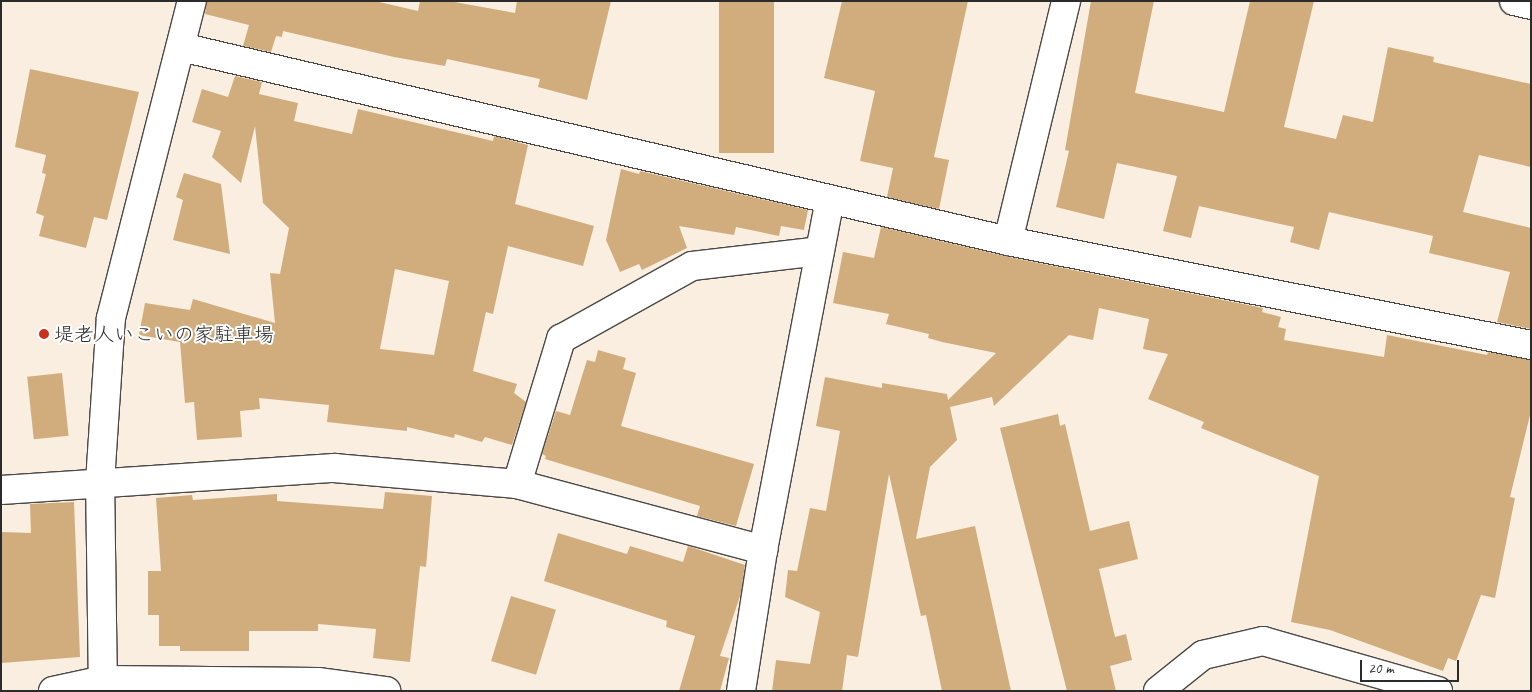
<!DOCTYPE html>
<html>
<head>
<meta charset="utf-8">
<style>
	body { margin:0 }
	#map { position:relative; width:1532px; height:692px; overflow:hidden; background:#f9eee0; font-family:Caveat,"Klee One",sans-serif }
	div>[style] { position:absolute }
	.building>* { inset:0; background:#d1ad7d; transform-origin:0 0 }
	.roads { filter:drop-shadow(1px 0 #4a4846) drop-shadow(-1px 0 #4a4846) drop-shadow(0 1px #4a4846) drop-shadow(0 -1px #4a4846) }
	.minor>* { height:28px; margin:-14px; padding:0 14px; transform-origin:14px; border-radius:14px; background:#fff }
	.dots>* { width:14px; height:14px; translate:-50% -50%; box-sizing:border-box; border:2px solid #fff; border-radius:50% }
	span { translate:-50% -50%; white-space:nowrap; text-align:center; line-height:1.15; -webkit-text-stroke:4px #fff; paint-order:stroke }
	.poi-label { font-size:20px; color:#2b2b2b }
	.left { translate:0 -50%; text-align:left }
	.frame { position:absolute; inset:0; border:2px solid #2b2b2b; pointer-events:none }
	.scale { position:absolute; left:1360px; top:660px; width:99px; height:22px; box-sizing:border-box; border:2px solid #2b2b2b; border-top:0; padding-left:6px; font-size:15px; line-height:18px; white-space:nowrap; color:#2b2b2b; -webkit-text-stroke:4px #fff; paint-order:stroke }
</style>
</head>
<body>
<div id="map">
	<div class="building">
		<div style="clip-path:polygon(207px 1px,375px 1px,418px 11px,420px 1px,449px 1px,515px 13px,517px 1px,611px 1px,587px 100px,538px 87px,540px 79px,447px 59px,445px 66px,394px 57px,283px 31px,282px 37px,276px 36px,271px 52px,243px 46px,249px 25px,205px 14px)"></div>
		<div style="left:719px;top:1px;width:55px;height:152px"></div>
		<div style="clip-path:polygon(842px 1px,968px 1px,934px 157px,949px 160px,939px 209px,887px 197px,893px 168px,860px 161px,875px 91px,824px 78px)"></div>
		<div style="clip-path:polygon(1091px 1px,1154px 1px,1135px 93px,1224px 112px,1250px 1px,1314px 1px,1284px 127px,1336px 139px,1343px 115px,1373px 122px,1388px 47px,1434px 57px,1433px 62px,1531px 84px,1531px 167px,1479px 155px,1463px 212px,1531px 228px,1531px 329px,1497px 322px,1510px 272px,1429px 253px,1433px 236px,1329px 212px,1319px 250px,1290px 242px,1294px 227px,1199px 206px,1191px 238px,1163px 231px,1177px 176px,1117px 163px,1104px 219px,1056px 207px,1069px 151px,1065px 150px)"></div>
		<div style="clip-path:polygon(30px 69px,139px 92px,107px 220px,94px 217px,86px 248px,39px 236px,44px 216px,36px 213px,46px 174px,42px 173px,46px 155px,15px 147px)"></div>
		<div style="clip-path:polygon(evenodd,235px 76px,262px 82px,259px 94px,298px 103px,294px 121px,352px 134px,358px 109px,493px 141px,494px 136px,528px 145px,515px 204px,594px 226px,583px 266px,508px 246px,493px 314px,486px 312px,473px 371px,517px 384px,514px 393px,526px 402px,512px 445px,485px 437px,482px 442px,455px 434px,454px 438px,407px 427px,407px 431px,327px 422px,329px 405px,259px 398px,260px 409px,240px 411px,242px 437px,197px 440px,194px 402px,185px 403px,180px 342px,139px 335px,145px 303px,190px 310px,193px 299px,275px 323px,270px 273px,280px 274px,289px 228px,263px 203px,255px 126px,241px 183px,212px 157px,221px 131px,192px 122px,202px 89px,228px 97px,235px 76px,395px 269px,449px 281px,434px 355px,380px 349px,395px 269px)"></div>
		<div style="clip-path:polygon(621px 169px,639px 174px,640px 171px,808px 210px,804px 230px,781px 226px,779px 236px,736px 227px,734px 235px,679px 226px,687px 248px,642px 270px,639px 264px,620px 272px,606px 240px)"></div>
		<div style="clip-path:polygon(184px 173px,221px 184px,230px 254px,173px 240px,183px 200px,176px 197px)"></div>
		<div style="clip-path:polygon(881px 227px,1004px 256px,1263px 308px,1262px 312px,1281px 317px,1278px 327px,1286px 329px,1284px 340px,1384px 357px,1387px 335px,1487px 355px,1488px 352px,1531px 360px,1531px 411px,1510px 497px,1515px 498px,1495px 598px,1481px 595px,1456px 661px,1448px 658px,1443px 671px,1330px 630px,1291px 622px,1319px 476px,1201px 428px,1204px 422px,1148px 399px,1168px 354px,1143px 349px,1149px 319px,1099px 308px,1093px 340px,1069px 335px,994px 406px,992px 397px,950px 407px,957px 440px,930px 467px,916px 539px,975px 526px,1011px 691px,942px 691px,926px 615px,921px 616px,889px 474px,858px 657px,847px 655px,842px 691px,772px 691px,776px 660px,810px 664px,820px 612px,785px 597px,788px 570px,797px 571px,810px 508px,826px 511px,840px 431px,816px 426px,825px 377px,882px 388px,882px 383px,947px 394px,948px 400px,996px 353px,942px 342px,928px 338px,929px 334px,886px 324px,889px 314px,833px 303px,843px 252px,874px 258px)"></div>
		<div style="clip-path:polygon(598px 350px,626px 358px,623px 369px,636px 373px,621px 426px,754px 464px,736px 526px,697px 516px,700px 506px,545px 459px,546px 456px,542px 454px,556px 411px,570px 415px,587px 360px,595px 362px)"></div>
		<div style="left:62px;top:373px;width:63px;height:35px;rotate:84deg"></div>
		<div style="clip-path:polygon(1058px 414px,1060px 426px,1065px 424px,1090px 531px,1129px 521px,1138px 559px,1099px 569px,1115px 637px,1126px 634px,1132px 660px,1110px 666px,1116px 691px,1067px 691px,1000px 428px)"></div>
		<div style="clip-path:polygon(385px 492px,432px 496px,426px 567px,420px 566px,410px 662px,373px 658px,376px 629px,318px 624px,318px 631px,249px 631px,249px 651px,180px 651px,180px 646px,159px 646px,159px 615px,148px 615px,148px 571px,161px 571px,156px 498px,192px 495px,193px 500px,277px 494px,277px 501px,383px 509px)"></div>
		<div style="clip-path:polygon(74px 502px,80px 657px,1px 663px,1px 532px,31px 533px,30px 504px)"></div>
		<div style="clip-path:polygon(558px 533px,627px 554px,630px 546px,683px 562px,688px 546px,745px 565px,741px 593px,720px 656px,729px 658px,720px 691px,679px 691px,695px 636px,666px 627px,667px 621px,544px 581px)"></div>
		<div style="left:511px;top:596px;width:47px;height:68px;rotate:17deg"></div>
	</div>
	<div class="roads">
		<div class="minor">
			<div style="left:1514px;top:1px;width:17px;rotate:13deg"></div>
			<div style="left:181px;top:47px;width:849px;rotate:13.2deg"></div>
			<div style="left:1008px;top:241px;width:533px;rotate:11.25deg"></div>
			<div style="left:1008px;top:241px;width:247px;rotate:-76.4deg"></div>
			<div style="left:517px;top:484px;width:152px;rotate:-73.1deg"></div>
			<div style="left:561px;top:339px;width:150px;rotate:-29.1deg"></div>
			<div style="left:692px;top:266px;width:128px;rotate:-6.7deg"></div>
			<div style="left:1px;top:490px;width:334px;rotate:-3.8deg"></div>
			<div style="left:334px;top:468px;width:184px;rotate:5deg"></div>
			<div style="left:517px;top:484px;width:255px;rotate:15deg"></div>
			<div style="left:763px;top:550px;width:357px;rotate:-79.2deg"></div>
			<div style="left:53px;top:691px;width:51px;rotate:-12.4deg"></div>
			<div style="left:103px;top:680px;width:215px;rotate:0.5deg"></div>
			<div style="left:318px;top:682px;width:69px;rotate:7.5deg"></div>
			<div style="left:103px;top:691px;width:209px;rotate:-90.8deg"></div>
			<div style="left:100px;top:482px;width:164px;rotate:-86.2deg"></div>
			<div style="left:111px;top:318px;width:327px;rotate:-75.7deg"></div>
			<div style="left:741px;top:691px;width:143px;rotate:-81.1deg"></div>
			<div style="left:1158px;top:691px;width:58px;rotate:-38.7deg"></div>
			<div style="left:1203px;top:655px;width:62px;rotate:-13.1deg"></div>
			<div style="left:1263px;top:641px;width:182px;rotate:15.9deg"></div>
		</div>
	</div>
	<div class="dots">
		<div style="left:44px;top:334px;background:#c8321e"></div>
	</div>
	<div class="poi-label">
		<span class="left" style="left:54px;top:334px">堤老人いこいの家駐車場</span>
	</div>
	<div class="frame"></div>
	<div class="scale">20 m</div>
</div>
</body>
</html>
